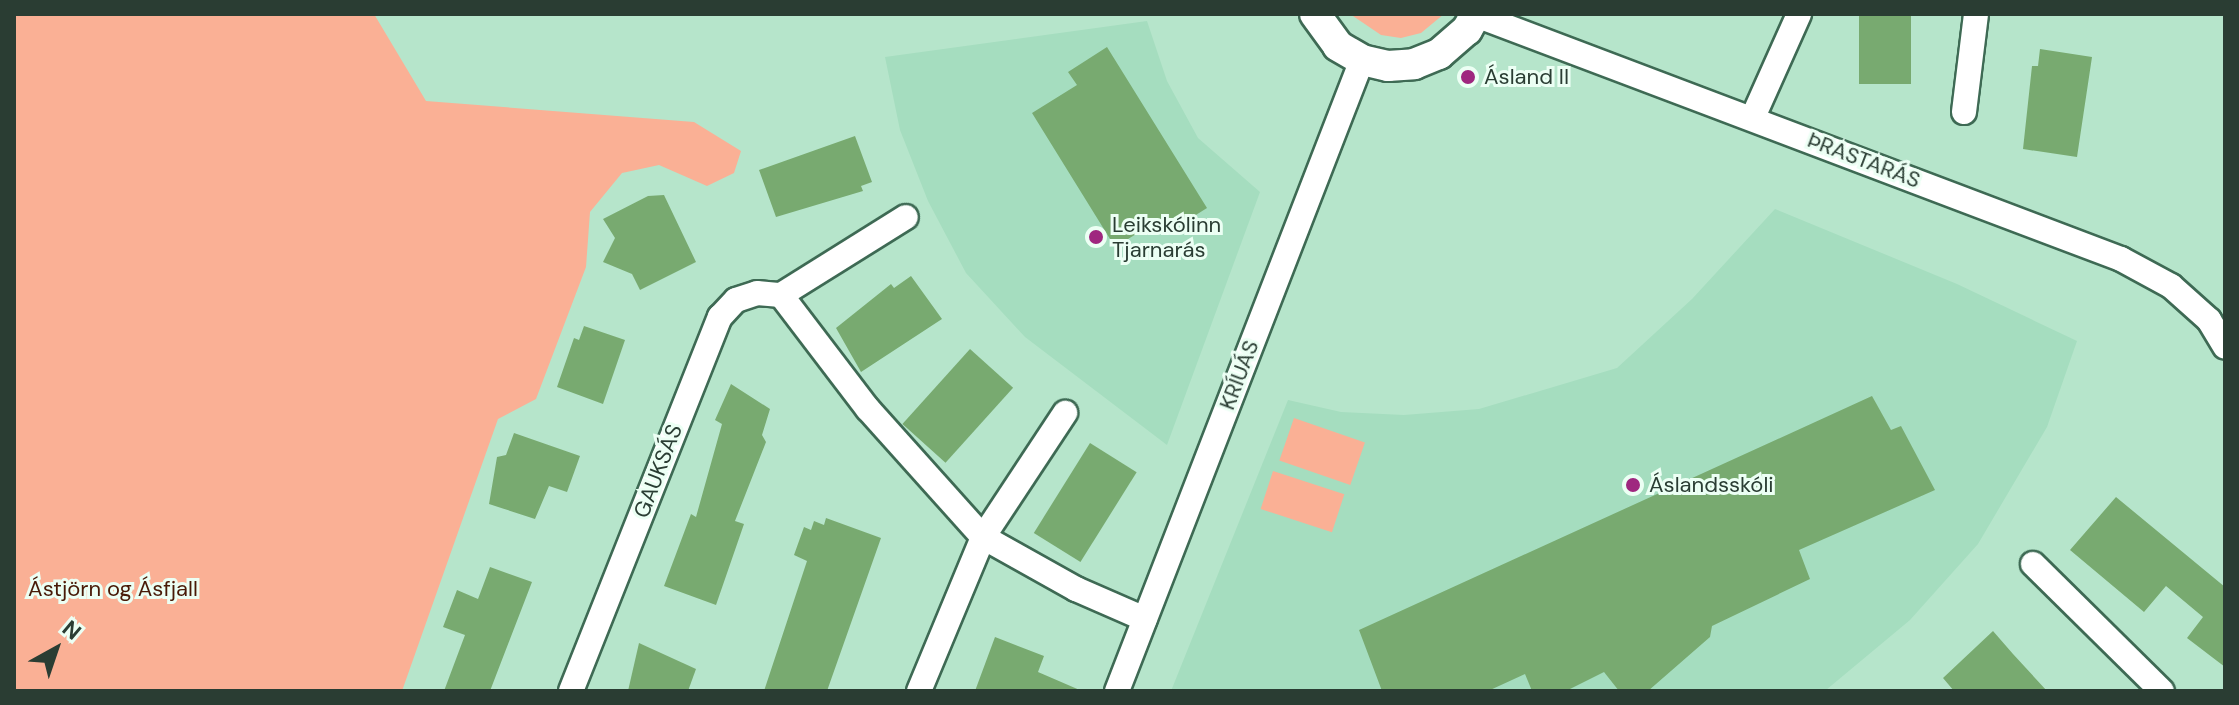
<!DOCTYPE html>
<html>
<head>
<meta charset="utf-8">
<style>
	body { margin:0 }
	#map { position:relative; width:2239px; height:705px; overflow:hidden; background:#b6e5cb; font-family:"DM Sans",sans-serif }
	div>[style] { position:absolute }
	.built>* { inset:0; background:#a5ddbf }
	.green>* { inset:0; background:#fab095; transform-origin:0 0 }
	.building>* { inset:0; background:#78aa70; transform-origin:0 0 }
	.roads { filter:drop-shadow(2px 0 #3e6a54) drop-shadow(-2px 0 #3e6a54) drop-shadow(0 2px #3e6a54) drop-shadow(0 -2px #3e6a54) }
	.minor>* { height:24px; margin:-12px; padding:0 12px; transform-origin:12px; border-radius:12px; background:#fff }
	.tertiary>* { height:30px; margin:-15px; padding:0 15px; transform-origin:15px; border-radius:15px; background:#fff }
	.dots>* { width:22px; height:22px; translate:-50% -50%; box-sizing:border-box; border:4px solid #ecfff4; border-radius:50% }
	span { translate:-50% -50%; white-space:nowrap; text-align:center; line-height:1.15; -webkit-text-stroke:6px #ecfff4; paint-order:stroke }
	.poi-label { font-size:22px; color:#2a3d33 }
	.left { translate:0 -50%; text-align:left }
	.street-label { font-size:22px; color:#2a3d33 }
	.park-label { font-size:22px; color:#481a07 }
	.frame { position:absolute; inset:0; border:16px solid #2a3d33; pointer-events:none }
	.north { position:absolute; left:16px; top:609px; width:80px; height:80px; -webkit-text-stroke:6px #ecfff4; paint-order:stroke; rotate:40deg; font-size:22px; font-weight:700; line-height:32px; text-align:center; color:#2a3d33 }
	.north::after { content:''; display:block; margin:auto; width:28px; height:36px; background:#2a3d33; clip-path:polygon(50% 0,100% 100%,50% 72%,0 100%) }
</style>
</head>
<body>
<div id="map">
	<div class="built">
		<div style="clip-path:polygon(1147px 21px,1167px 81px,1198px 138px,1260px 192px,1167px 445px,1025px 337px,966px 273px,928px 201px,900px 130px,885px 57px)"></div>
		<div style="clip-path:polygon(1775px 209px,1957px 284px,2077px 341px,2047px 427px,1978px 544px,1910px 620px,1826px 690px,1171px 691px,1288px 400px,1341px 412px,1404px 415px,1479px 409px,1617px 368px,1692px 299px)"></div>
	</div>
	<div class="green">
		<div style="clip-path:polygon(14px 14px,374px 14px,426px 101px,694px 122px,741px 151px,734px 173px,707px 186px,659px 165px,622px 173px,590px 212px,586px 267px,536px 399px,498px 419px,402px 691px,14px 691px)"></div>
		<div style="clip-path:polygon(1350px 14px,1444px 14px,1421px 33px,1401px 38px,1381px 35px)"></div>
		<div style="left:1294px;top:418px;width:75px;height:45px;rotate:19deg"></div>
		<div style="left:1273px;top:471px;width:75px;height:40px;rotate:18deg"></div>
	</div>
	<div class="building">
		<div style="left:1859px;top:14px;width:52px;height:70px"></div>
		<div style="clip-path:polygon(1107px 47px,1207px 208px,1167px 233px,1159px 220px,1115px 247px,1032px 113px,1077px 85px,1068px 72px)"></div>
		<div style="clip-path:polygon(2040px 49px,2092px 57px,2077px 157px,2023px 149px,2032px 66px,2038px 66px)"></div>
		<div style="clip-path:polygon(855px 136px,872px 182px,861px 186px,863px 191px,776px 217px,759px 170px)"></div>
		<div style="clip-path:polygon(664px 195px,696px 262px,640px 290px,632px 274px,603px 262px,615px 238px,603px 219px,648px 196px)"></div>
		<div style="clip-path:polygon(911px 276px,942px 319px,861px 372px,836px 328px,891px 284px,894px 288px)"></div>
		<div style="clip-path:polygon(584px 326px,625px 340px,603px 404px,557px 387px,574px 338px,579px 340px)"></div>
		<div style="left:970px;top:349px;width:58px;height:101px;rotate:42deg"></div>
		<div style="clip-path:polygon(731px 384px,770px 409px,762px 435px,766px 442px,735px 521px,744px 524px,716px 605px,664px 586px,691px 514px,696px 517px,722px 424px,715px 420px)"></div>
		<div style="clip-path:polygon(1872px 396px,1891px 430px,1901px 426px,1935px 490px,1799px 550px,1810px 579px,1712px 626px,1710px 637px,1648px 691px,1619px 691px,1604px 672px,1566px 691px,1532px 691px,1525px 674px,1488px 691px,1382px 691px,1359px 630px)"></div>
		<div style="clip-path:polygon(514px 433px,580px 456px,567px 492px,549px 486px,535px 519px,489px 504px,497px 457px,506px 455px)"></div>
		<div style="left:1090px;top:443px;width:55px;height:106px;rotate:32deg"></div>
		<div style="clip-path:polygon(2116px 497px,2225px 587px,2225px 667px,2187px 638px,2203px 617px,2166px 586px,2144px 612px,2070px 550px)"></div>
		<div style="clip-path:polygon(826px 518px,881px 538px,827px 691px,764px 691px,807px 561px,794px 555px,804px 527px,811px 530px,814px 521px,824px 525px)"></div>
		<div style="clip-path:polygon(490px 567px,532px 582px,490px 691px,444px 691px,465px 635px,443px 627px,457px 590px,478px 599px)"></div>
		<div style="clip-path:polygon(1993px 631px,2013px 654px,2047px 691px,1954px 691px,1943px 678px)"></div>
		<div style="clip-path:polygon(995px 637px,1044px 656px,1038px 672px,1082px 691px,975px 691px)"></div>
		<div style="clip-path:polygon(639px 643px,696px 669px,688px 691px,628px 691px)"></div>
	</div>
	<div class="roads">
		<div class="minor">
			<div style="left:1476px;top:15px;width:690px;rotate:20.72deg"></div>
			<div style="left:2121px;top:259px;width:57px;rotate:28.4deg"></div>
			<div style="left:2171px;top:286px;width:51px;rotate:41.8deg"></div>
			<div style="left:2209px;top:320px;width:31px;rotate:59deg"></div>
			<div style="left:1964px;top:112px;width:99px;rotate:-83deg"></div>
			<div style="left:1753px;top:117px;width:113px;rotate:-65.9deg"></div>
			<div style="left:781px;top:295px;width:143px;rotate:52.7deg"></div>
			<div style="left:868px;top:409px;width:172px;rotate:48.1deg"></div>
			<div style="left:983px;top:537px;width:107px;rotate:29.2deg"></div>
			<div style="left:1076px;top:589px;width:75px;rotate:23.5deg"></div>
			<div style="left:2033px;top:564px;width:181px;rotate:44.6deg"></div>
			<div style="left:571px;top:691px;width:403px;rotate:-68.3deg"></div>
			<div style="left:720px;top:317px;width:23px;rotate:-47deg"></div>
			<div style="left:736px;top:300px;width:22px;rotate:-18deg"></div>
			<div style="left:757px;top:293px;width:24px;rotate:5deg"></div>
			<div style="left:781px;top:295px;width:147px;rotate:-32deg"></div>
			<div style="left:919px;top:691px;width:167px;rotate:-67.4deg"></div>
			<div style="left:983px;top:537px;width:149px;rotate:-56.5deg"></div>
			<div style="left:1117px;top:691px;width:677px;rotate:-68.78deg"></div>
		</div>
		<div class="tertiary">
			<div style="left:1315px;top:14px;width:39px;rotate:54deg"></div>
			<div style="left:1338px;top:46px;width:28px;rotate:30deg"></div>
			<div style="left:1362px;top:60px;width:27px;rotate:13deg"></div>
			<div style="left:1388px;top:66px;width:26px;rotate:-4deg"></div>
			<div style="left:1414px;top:64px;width:27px;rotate:-22deg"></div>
			<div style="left:1439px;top:54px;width:37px;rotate:-41deg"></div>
			<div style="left:1467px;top:30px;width:18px;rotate:-61deg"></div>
		</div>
	</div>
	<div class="dots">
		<div style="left:1468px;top:77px;background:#9f277f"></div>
		<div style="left:1096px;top:237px;background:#9f277f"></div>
		<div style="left:1633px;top:485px;background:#9f277f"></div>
	</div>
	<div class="poi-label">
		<span class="left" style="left:1484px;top:77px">Ásland II</span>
		<span class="left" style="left:1112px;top:237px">Leikskólinn<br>Tjarnarás</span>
		<span class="left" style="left:1649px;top:485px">Áslandsskóli</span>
	</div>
	<div class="street-label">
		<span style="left:1864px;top:160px;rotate:21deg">ÞRASTARÁS</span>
		<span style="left:1239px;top:375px;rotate:-69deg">KRÍUÁS</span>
		<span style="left:658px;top:471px;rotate:-69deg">GAUKSÁS</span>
	</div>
	<div class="park-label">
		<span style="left:113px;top:589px">Ástjörn og Ásfjall</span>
	</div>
	<div class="frame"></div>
	<div class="north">N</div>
</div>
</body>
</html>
